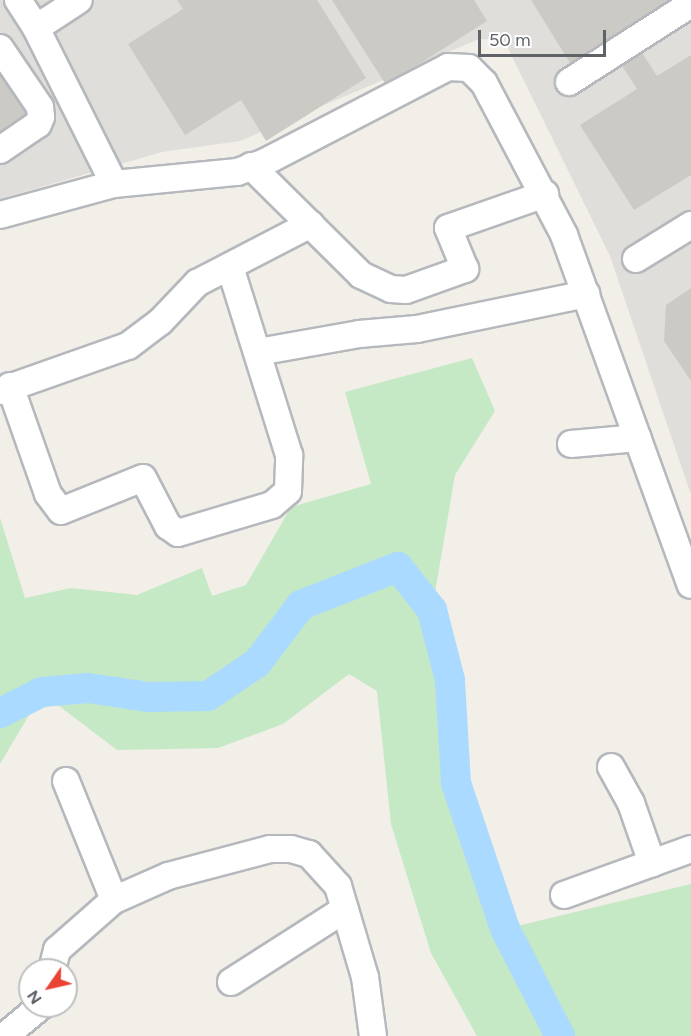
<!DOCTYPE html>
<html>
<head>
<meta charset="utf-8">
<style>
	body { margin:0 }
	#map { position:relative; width:691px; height:1036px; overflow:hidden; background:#f1efe8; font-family:Figtree,sans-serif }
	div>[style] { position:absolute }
	.industrial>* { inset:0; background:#e0deda }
	.green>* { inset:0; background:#c5e8c5 }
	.river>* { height:30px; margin:-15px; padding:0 15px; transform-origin:15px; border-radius:15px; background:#aadaff }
	.building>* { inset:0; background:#cccac5 }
	.roads { filter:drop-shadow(2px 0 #b5b8bc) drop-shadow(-2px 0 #b5b8bc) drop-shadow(0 2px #b5b8bc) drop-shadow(0 -2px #b5b8bc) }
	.minor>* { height:26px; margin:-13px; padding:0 13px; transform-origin:13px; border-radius:13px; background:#fff }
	span { translate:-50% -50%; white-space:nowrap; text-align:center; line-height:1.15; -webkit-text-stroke:4.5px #fff; paint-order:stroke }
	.north { position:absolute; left:18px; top:958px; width:60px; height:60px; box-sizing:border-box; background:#fff; border:2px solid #bfc1c3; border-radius:50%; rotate:236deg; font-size:16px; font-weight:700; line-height:24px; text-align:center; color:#5f6368 }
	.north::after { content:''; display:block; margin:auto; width:21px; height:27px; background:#ea4335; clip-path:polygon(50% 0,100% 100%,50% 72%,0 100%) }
	.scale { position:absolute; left:478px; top:30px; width:128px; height:27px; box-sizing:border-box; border:3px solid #5f6368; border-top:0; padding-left:8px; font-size:18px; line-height:21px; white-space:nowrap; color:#5f6368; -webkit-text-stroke:4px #fff; paint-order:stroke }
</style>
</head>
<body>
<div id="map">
	<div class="industrial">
		<div style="clip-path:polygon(0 0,691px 0,691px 495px,610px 256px,504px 40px,479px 39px,240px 141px,162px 152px,0 199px)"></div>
	</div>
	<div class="green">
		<div style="clip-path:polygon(472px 358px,495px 411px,455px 475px,432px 610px,450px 683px,456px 783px,505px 929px,691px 884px,691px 1036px,477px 1036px,431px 953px,391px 824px,377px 691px,349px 674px,283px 724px,218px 748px,117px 750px,42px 693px,0 764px,0 518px,25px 598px,71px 588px,137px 595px,202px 568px,212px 596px,246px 585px,291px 507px,371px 484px,345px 392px)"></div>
	</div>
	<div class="river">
		<div style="left:0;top:713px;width:47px;rotate:-26.6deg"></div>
		<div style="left:42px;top:692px;width:46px;rotate:-5deg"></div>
		<div style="left:88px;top:688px;width:62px;rotate:8.4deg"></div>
		<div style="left:149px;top:697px;width:59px;rotate:-1deg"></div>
		<div style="left:208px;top:696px;width:59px;rotate:-34deg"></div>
		<div style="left:257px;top:663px;width:73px;rotate:-52.8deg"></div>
		<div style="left:301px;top:605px;width:104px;rotate:-21.4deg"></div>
		<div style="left:398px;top:567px;width:55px;rotate:51.7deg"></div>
		<div style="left:432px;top:610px;width:72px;rotate:75.6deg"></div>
		<div style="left:450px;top:680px;width:103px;rotate:86.7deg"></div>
		<div style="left:456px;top:783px;width:154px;rotate:71.4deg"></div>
		<div style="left:505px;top:929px;width:120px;rotate:62.8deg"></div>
	</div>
	<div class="building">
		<div style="clip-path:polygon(177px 0,317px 0,366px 78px,266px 141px,241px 100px,185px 135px,128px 44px,183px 9px)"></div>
		<div style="clip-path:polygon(332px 0,474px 0,487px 21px,386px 85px)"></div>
		<div style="clip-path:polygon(531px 0,681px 0,573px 68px)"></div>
		<div style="clip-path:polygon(641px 51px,657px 76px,691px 55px,691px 175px,634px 210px,580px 125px,637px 89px,621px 64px)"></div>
		<div style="clip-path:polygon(0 62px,32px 111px,0 133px)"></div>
		<div style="clip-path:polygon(691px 288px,691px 381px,664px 341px,666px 305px)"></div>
	</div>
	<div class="roads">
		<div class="minor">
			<div style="left:18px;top:0;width:33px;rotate:57deg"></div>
			<div style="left:36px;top:28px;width:174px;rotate:63.4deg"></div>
			<div style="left:36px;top:28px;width:51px;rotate:-33.1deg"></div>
			<div style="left:0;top:48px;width:71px;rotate:55.9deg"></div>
			<div style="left:40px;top:107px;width:10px;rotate:84deg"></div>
			<div style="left:41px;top:117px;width:8px;rotate:113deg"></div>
			<div style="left:38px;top:124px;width:46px;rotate:145.6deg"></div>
			<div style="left:569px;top:82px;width:145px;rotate:-32.6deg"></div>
			<div style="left:251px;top:166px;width:155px;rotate:44.7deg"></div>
			<div style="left:361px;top:275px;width:33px;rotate:25deg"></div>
			<div style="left:391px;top:289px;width:15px;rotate:4deg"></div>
			<div style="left:406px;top:290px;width:63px;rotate:-19.6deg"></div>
			<div style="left:465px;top:269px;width:44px;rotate:-112.5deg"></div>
			<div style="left:448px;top:228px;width:103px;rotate:-19.3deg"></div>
			<div style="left:0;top:215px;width:118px;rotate:-15.2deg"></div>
			<div style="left:114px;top:184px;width:124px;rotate:-5.6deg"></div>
			<div style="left:237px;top:172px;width:28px;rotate:-19deg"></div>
			<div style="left:263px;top:163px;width:208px;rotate:-27.4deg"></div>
			<div style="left:448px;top:67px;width:21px;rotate:3deg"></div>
			<div style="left:469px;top:68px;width:21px;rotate:45deg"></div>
			<div style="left:484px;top:83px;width:172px;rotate:62.2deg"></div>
			<div style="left:564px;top:235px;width:372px;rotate:70.1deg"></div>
			<div style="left:636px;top:259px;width:65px;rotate:-31.7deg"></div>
			<div style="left:258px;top:352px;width:103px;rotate:-10.1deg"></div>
			<div style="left:359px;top:334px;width:58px;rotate:-4.9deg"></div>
			<div style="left:417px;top:329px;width:173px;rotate:-11.7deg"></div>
			<div style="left:10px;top:386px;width:114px;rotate:70.6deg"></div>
			<div style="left:48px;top:494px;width:21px;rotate:53deg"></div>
			<div style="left:61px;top:511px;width:88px;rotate:-21.9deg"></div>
			<div style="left:143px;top:478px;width:54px;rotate:62.5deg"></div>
			<div style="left:168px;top:526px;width:12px;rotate:35deg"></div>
			<div style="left:178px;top:533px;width:98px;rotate:-16.6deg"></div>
			<div style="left:272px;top:505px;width:21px;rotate:-41deg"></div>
			<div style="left:288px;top:491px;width:36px;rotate:-88deg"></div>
			<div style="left:289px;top:455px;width:197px;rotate:-107.4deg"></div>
			<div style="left:0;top:391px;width:136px;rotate:-19.4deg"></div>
			<div style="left:128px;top:346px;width:40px;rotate:-37deg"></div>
			<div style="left:160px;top:322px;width:54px;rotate:-46.5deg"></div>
			<div style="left:197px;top:283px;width:128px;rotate:-27.4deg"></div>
			<div style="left:571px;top:444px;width:67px;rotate:-5.1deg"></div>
			<div style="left:611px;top:767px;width:41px;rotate:60.9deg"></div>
			<div style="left:631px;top:803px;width:64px;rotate:70.7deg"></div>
			<div style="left:66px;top:781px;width:128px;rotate:68deg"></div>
			<div style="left:564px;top:895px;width:135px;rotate:-19.9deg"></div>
			<div style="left:52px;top:970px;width:21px;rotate:-76deg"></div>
			<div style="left:57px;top:950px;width:76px;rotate:-41.3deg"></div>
			<div style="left:114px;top:900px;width:59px;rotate:-24deg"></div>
			<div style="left:168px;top:876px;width:106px;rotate:-14.8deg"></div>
			<div style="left:270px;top:849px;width:21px"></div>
			<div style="left:291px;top:849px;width:19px;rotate:16deg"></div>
			<div style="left:309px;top:854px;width:43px;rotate:47.8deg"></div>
			<div style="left:338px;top:886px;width:95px;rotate:73.5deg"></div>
			<div style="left:365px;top:977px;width:60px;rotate:82.3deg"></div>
			<div style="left:231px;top:982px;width:135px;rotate:-32.6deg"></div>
			<div style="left:5px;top:1036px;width:47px;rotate:-39.8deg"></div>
		</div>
	</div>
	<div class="north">N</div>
	<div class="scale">50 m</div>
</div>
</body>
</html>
